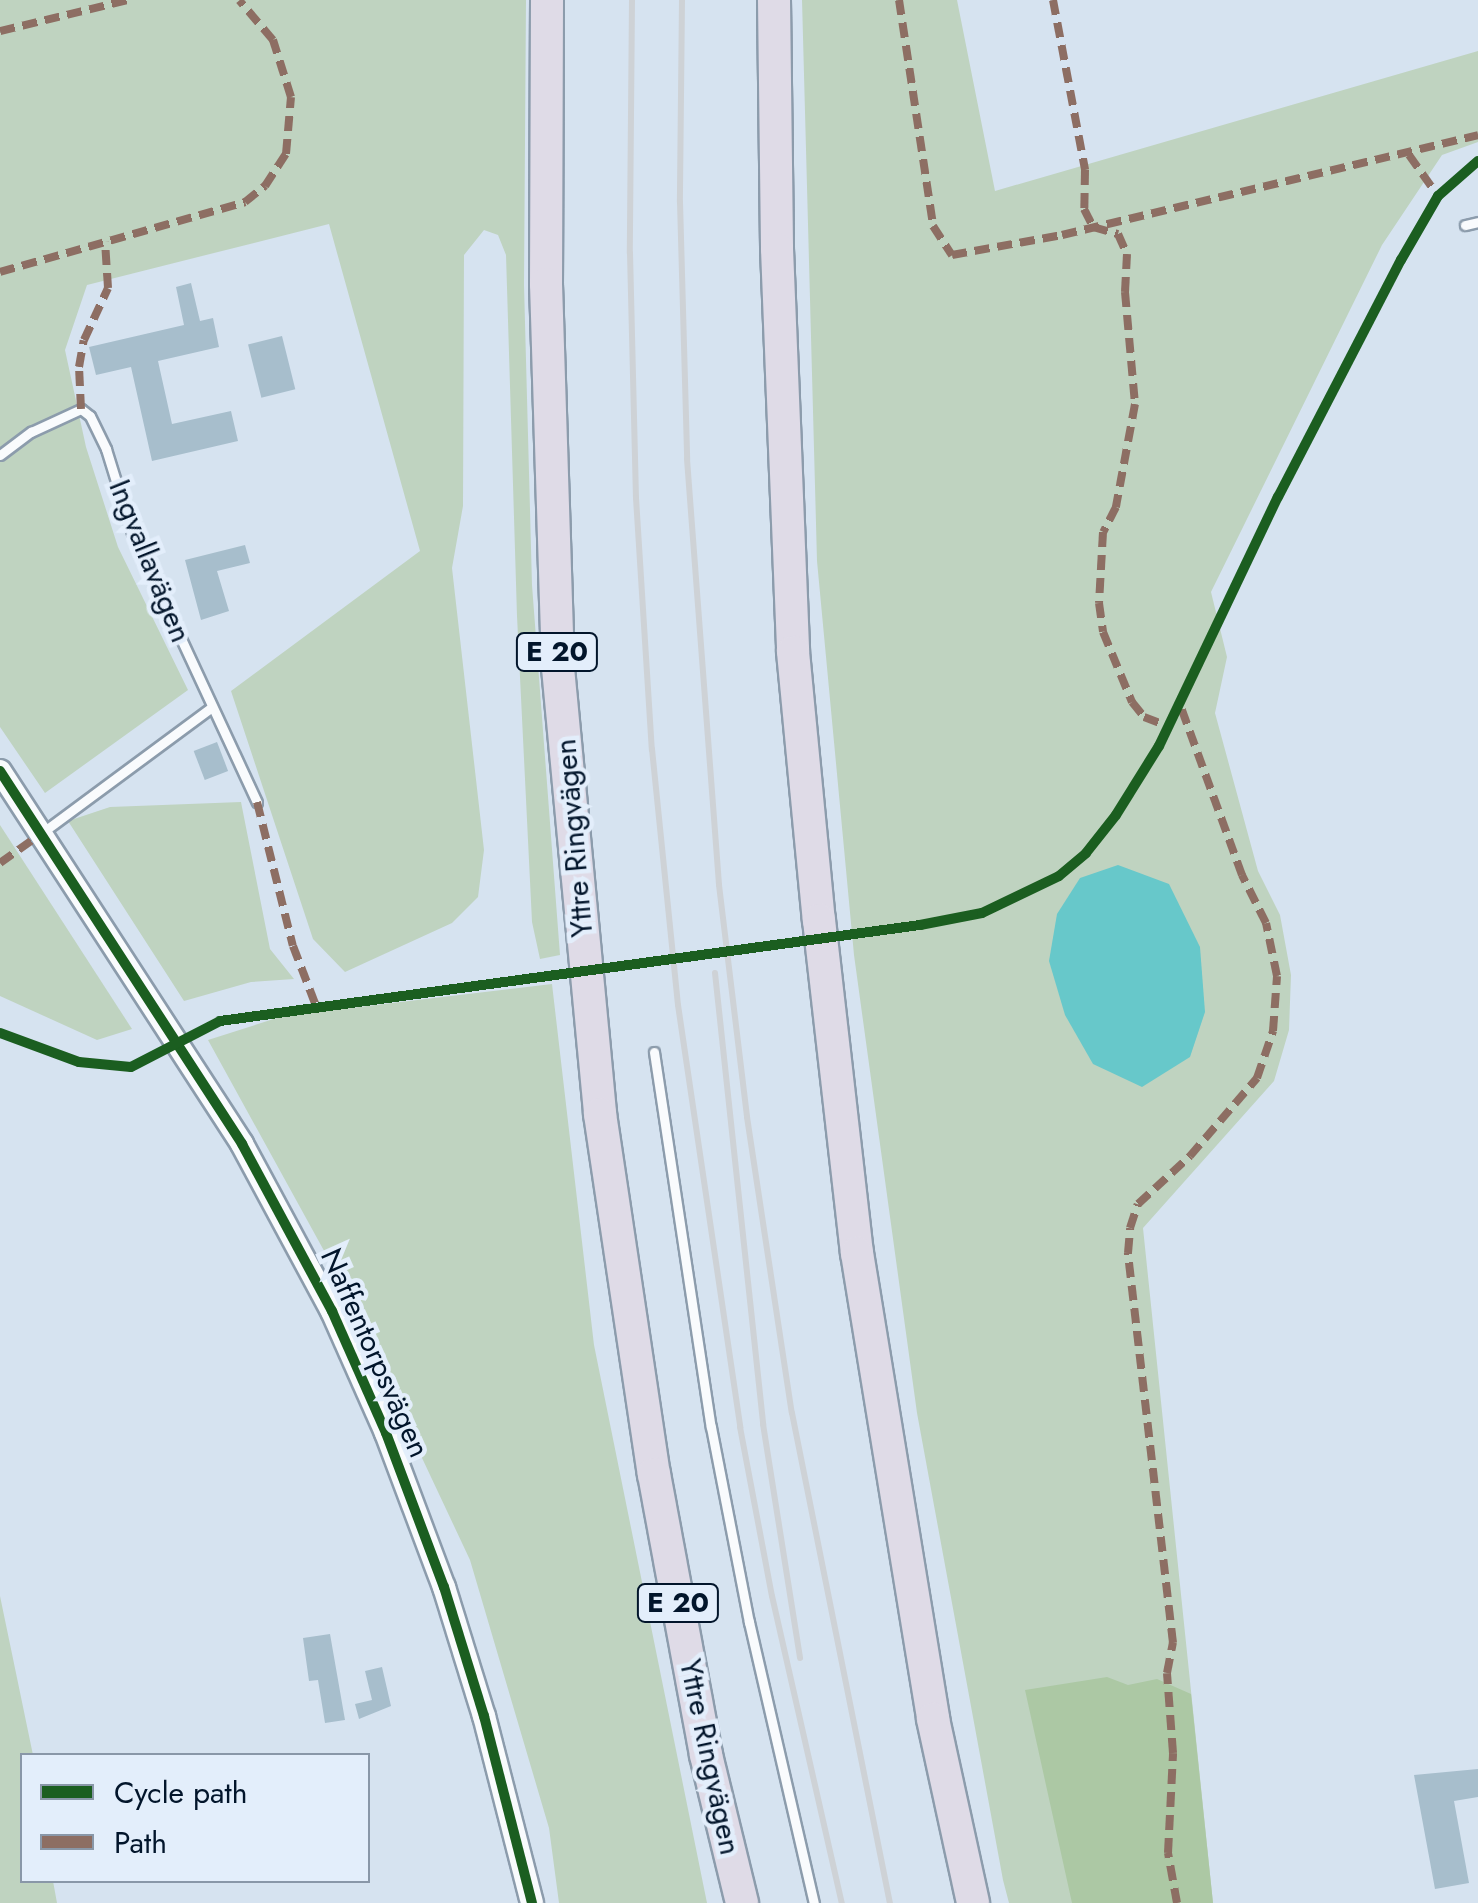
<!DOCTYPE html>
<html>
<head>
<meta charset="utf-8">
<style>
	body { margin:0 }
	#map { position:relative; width:1478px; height:1903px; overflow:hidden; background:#d6e3f0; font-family:Jost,sans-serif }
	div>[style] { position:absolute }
	.green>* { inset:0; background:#bfd3c0 }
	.forest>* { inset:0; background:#acc8a4 }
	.water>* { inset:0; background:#67c8ca }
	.building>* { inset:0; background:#a7becc; transform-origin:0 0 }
	.roads { filter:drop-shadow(2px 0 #8c9cac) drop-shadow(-2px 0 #8c9cac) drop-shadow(0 2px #8c9cac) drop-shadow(0 -2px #8c9cac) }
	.service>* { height:9px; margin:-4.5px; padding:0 4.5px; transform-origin:4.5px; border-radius:4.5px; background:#f9fbfd }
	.tertiary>* { height:22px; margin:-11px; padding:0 11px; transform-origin:11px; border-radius:11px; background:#f9fbfd }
	.motorway>* { height:32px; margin:-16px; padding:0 16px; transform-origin:16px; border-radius:16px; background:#dfdbe7 }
	.rail>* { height:6px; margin:-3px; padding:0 3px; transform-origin:3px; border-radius:3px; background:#ced2d6 }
	.quiet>* { height:8px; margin-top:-4px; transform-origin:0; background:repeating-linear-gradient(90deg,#8d6e63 0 15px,transparent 0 23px) }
	.cycleway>* { height:10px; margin:-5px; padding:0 5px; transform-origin:5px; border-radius:5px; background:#1b5e20 }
	span { translate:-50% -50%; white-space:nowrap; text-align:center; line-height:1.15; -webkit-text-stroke:9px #e3eefb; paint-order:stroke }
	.shield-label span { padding:2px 8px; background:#e3eefb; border:2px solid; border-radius:8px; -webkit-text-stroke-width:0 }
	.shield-label { font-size:28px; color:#02152b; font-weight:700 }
	.street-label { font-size:30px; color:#02152b }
	.legend { position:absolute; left:20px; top:1753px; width:350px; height:130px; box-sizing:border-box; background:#e3eefb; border:2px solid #8997a8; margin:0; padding:12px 18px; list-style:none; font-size:30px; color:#02152b }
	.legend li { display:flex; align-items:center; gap:20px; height:50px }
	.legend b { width:50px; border:2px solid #8997a8 }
</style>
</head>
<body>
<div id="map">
	<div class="green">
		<div style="clip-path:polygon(0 0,526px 0,524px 285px,532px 585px,560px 955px,540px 959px,532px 922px,517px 616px,506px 255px,498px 235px,484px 230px,464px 255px,463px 506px,452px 568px,484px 850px,478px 897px,452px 923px,345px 972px,313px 939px,231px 691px,420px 551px,329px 224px,87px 285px,65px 350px,86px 447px,118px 547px,188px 690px,45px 793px,0 727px)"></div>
		<div style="clip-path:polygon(802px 0,957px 0,995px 191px,1478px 51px,1478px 142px,1442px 155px,1382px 245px,1211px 592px,1227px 657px,1215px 713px,1258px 871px,1280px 915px,1291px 975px,1289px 1030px,1274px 1081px,1143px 1228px,1213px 1903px,1009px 1903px,1003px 1880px,917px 1413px,854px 955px,817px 561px)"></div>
		<div style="clip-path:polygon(241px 802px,270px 949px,294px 979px,251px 982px,184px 1001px,68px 821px,110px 807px)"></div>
		<div style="clip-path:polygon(0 825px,132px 1029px,97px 1040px,0 996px)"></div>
		<div style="clip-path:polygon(552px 984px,594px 1345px,707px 1903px,559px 1903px,549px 1828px,470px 1560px,328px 1258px,208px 1040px,283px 1016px)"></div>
		<div style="clip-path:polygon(0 1596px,33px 1755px,22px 1756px,22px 1880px,53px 1881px,57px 1903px,0 1903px)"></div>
	</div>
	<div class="forest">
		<div style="clip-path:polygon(1107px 1677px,1128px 1685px,1157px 1679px,1191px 1694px,1213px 1903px,1072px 1903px,1025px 1690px)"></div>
	</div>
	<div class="water">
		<div style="clip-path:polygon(1118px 865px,1169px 884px,1200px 947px,1205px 1012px,1190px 1057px,1142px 1087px,1093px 1064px,1065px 1015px,1049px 961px,1057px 914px,1080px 878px)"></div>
	</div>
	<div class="building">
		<div style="clip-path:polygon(191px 283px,200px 321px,213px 318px,219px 347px,158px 361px,172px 424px,231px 411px,238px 441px,152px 461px,131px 367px,96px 375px,89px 347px,184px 325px,176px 287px)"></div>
		<div style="left:282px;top:336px;width:55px;height:35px;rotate:76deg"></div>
		<div style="clip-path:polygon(245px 545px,250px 563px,217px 571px,229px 611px,201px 620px,185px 560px)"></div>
		<div style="left:217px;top:742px;width:31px;height:25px;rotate:69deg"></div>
		<div style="clip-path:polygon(330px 1634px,345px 1720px,325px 1723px,318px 1680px,309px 1681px,303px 1638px)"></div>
		<div style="clip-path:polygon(382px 1667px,391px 1706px,359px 1719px,355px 1704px,372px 1700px,365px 1671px)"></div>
		<div style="clip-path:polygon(1478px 1769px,1478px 1797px,1454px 1801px,1469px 1883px,1435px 1889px,1414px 1775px)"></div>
	</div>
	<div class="roads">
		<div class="service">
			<div style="left:1465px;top:225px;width:13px;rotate:-13deg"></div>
			<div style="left:0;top:455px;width:39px;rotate:-37deg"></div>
			<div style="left:31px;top:432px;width:55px;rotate:-24.7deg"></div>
			<div style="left:81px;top:409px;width:11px;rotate:38deg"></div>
			<div style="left:90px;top:416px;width:37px;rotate:64deg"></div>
			<div style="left:106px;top:449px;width:88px;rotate:72.8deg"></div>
			<div style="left:132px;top:533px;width:297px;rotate:65.1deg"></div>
			<div style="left:43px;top:832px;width:210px;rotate:-36.5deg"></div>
			<div style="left:654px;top:1052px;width:379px;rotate:81.4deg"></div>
			<div style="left:711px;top:1427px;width:199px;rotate:79deg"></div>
			<div style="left:749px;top:1622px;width:288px;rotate:77deg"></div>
		</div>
		<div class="tertiary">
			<div style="left:0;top:771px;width:445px;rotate:57deg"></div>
			<div style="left:242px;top:1144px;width:190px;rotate:61.7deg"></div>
			<div style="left:332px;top:1311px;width:133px;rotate:66.1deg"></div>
			<div style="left:386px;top:1433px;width:165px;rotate:69.4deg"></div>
			<div style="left:444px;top:1587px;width:135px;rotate:72.8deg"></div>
			<div style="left:484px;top:1716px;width:193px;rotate:75.6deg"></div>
		</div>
		<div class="motorway">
			<div style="left:547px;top:0;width:284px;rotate:90.2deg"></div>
			<div style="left:546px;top:284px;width:384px;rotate:88.2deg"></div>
			<div style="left:558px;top:668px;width:448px;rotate:84.6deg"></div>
			<div style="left:600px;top:1114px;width:364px;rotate:81.5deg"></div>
			<div style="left:654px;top:1474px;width:286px;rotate:79.5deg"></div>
			<div style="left:706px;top:1755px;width:152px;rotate:76.3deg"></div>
			<div style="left:774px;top:0;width:249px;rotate:89.3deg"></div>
			<div style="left:777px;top:249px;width:403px;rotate:87.7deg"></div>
			<div style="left:793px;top:652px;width:269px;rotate:84.5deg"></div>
			<div style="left:819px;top:920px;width:335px;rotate:83.5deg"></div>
			<div style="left:857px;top:1253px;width:472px;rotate:80.7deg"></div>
			<div style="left:933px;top:1719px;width:188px;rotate:77.7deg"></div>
		</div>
	</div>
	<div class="rail">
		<div style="left:632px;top:0;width:253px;rotate:90.5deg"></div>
		<div style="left:630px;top:253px;width:245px;rotate:88.6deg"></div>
		<div style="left:636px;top:498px;width:252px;rotate:86.4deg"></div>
		<div style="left:652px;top:749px;width:257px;rotate:84.2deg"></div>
		<div style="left:678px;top:1005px;width:427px;rotate:81.6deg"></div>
		<div style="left:740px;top:1427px;width:172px;rotate:79.3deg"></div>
		<div style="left:772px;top:1596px;width:315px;rotate:77.2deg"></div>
		<div style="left:682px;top:0;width:202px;rotate:90.6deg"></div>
		<div style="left:680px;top:202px;width:257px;rotate:88.4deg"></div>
		<div style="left:687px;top:459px;width:427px;rotate:85.7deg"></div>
		<div style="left:719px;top:885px;width:234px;rotate:83.1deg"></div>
		<div style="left:747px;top:1117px;width:299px;rotate:81.4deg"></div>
		<div style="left:792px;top:1413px;width:500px;rotate:78.7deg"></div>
		<div style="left:715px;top:973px;width:454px;rotate:83.9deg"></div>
		<div style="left:763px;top:1424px;width:237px;rotate:81deg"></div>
	</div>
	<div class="quiet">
		<div style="left:899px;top:0;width:229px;rotate:81.4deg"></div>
		<div style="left:933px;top:226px;width:35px;rotate:57deg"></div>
		<div style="left:952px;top:255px;width:112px;rotate:-10.3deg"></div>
		<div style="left:1062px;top:235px;width:428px;rotate:-13.5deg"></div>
		<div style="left:1053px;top:0;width:173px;rotate:79.3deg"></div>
		<div style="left:1085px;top:170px;width:39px;rotate:91deg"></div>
		<div style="left:1084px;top:209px;width:20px;rotate:63deg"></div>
		<div style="left:1093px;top:227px;width:26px;rotate:16deg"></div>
		<div style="left:1118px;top:234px;width:22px;rotate:66deg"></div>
		<div style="left:1127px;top:254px;width:38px;rotate:93deg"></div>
		<div style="left:1125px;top:292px;width:112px;rotate:84.9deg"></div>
		<div style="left:1135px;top:404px;width:105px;rotate:100.5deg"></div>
		<div style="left:1116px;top:507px;width:28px;rotate:117deg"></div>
		<div style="left:1103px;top:532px;width:71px;rotate:93.2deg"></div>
		<div style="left:1099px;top:603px;width:29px;rotate:82deg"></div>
		<div style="left:1103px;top:632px;width:76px;rotate:67.5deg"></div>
		<div style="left:1132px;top:702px;width:19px;rotate:51deg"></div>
		<div style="left:1144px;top:717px;width:26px;rotate:21deg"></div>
		<div style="left:0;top:31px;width:132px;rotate:-13.6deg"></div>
		<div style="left:1409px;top:155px;width:50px;rotate:54.7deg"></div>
		<div style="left:0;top:272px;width:255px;rotate:-15.9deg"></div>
		<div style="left:245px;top:202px;width:26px;rotate:-39deg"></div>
		<div style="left:265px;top:186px;width:38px;rotate:-57deg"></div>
		<div style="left:286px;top:154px;width:57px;rotate:-85deg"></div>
		<div style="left:291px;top:97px;width:60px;rotate:-107.5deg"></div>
		<div style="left:273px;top:40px;width:52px;rotate:-130.4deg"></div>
		<div style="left:81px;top:409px;width:42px;rotate:-92.7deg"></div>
		<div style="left:79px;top:367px;width:27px;rotate:-80deg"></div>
		<div style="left:84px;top:340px;width:57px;rotate:-65.2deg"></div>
		<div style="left:108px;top:288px;width:46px;rotate:-93.7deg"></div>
		<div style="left:257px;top:802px;width:148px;rotate:76deg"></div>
		<div style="left:293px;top:946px;width:64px;rotate:69deg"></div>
		<div style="left:0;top:863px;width:50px;rotate:-35.3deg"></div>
		<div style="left:1177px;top:1903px;width:51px;rotate:-100.2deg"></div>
		<div style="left:1168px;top:1853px;width:100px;rotate:-87.1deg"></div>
		<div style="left:1173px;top:1753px;width:80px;rotate:-94.3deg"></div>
		<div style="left:1167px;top:1673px;width:31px;rotate:-79deg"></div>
		<div style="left:1173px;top:1643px;width:393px;rotate:-96.6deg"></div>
		<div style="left:1128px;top:1253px;width:25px;rotate:-85deg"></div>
		<div style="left:1130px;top:1228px;width:25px;rotate:-72deg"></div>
		<div style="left:1138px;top:1204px;width:71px;rotate:-42.7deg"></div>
		<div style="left:1190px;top:1156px;width:103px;rotate:-49.3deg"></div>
		<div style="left:1257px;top:1078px;width:50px;rotate:-71.2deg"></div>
		<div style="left:1273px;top:1031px;width:55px;rotate:-85.8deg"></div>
		<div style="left:1277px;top:976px;width:54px;rotate:-101.7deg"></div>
		<div style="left:1266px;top:923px;width:54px;rotate:-116.6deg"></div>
		<div style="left:1242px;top:875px;width:184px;rotate:-110deg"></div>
	</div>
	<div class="cycleway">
		<div style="left:0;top:771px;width:445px;rotate:57deg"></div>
		<div style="left:242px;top:1144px;width:190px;rotate:61.7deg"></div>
		<div style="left:332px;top:1311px;width:133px;rotate:66.1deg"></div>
		<div style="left:386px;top:1433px;width:165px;rotate:69.4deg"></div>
		<div style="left:444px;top:1587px;width:135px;rotate:72.8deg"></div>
		<div style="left:484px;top:1716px;width:193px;rotate:75.6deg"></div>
		<div style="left:0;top:1033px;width:84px;rotate:20.2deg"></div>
		<div style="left:79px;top:1062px;width:52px;rotate:5.5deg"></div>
		<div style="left:131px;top:1067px;width:100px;rotate:-27.3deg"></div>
		<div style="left:220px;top:1021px;width:707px;rotate:-7.81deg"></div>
		<div style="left:920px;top:925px;width:63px;rotate:-11deg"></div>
		<div style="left:982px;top:913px;width:85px;rotate:-25.7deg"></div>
		<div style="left:1059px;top:876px;width:35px;rotate:-40deg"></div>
		<div style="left:1086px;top:853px;width:48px;rotate:-51.7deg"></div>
		<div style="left:1116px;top:815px;width:81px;rotate:-58.1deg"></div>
		<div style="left:1159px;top:746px;width:276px;rotate:-64.5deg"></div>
		<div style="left:1278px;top:497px;width:267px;rotate:-62.6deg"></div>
		<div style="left:1401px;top:260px;width:74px;rotate:-60deg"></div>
		<div style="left:1438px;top:196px;width:53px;rotate:-41.2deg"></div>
	</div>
	<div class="shield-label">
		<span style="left:557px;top:652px">E 20</span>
		<span style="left:678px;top:1603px">E 20</span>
	</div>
	<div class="street-label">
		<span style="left:150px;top:561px;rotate:68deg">Ingvallavägen</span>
		<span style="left:574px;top:838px;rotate:-95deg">Yttre Ringvägen</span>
		<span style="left:375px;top:1353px;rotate:66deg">Naffentorpsvägen</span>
		<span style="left:710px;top:1757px;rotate:78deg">Yttre Ringvägen</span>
	</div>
	<ul class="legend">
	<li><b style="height:12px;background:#1b5e20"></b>Cycle path</li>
	<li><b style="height:12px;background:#8d6e63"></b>Path</li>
	</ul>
</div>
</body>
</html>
